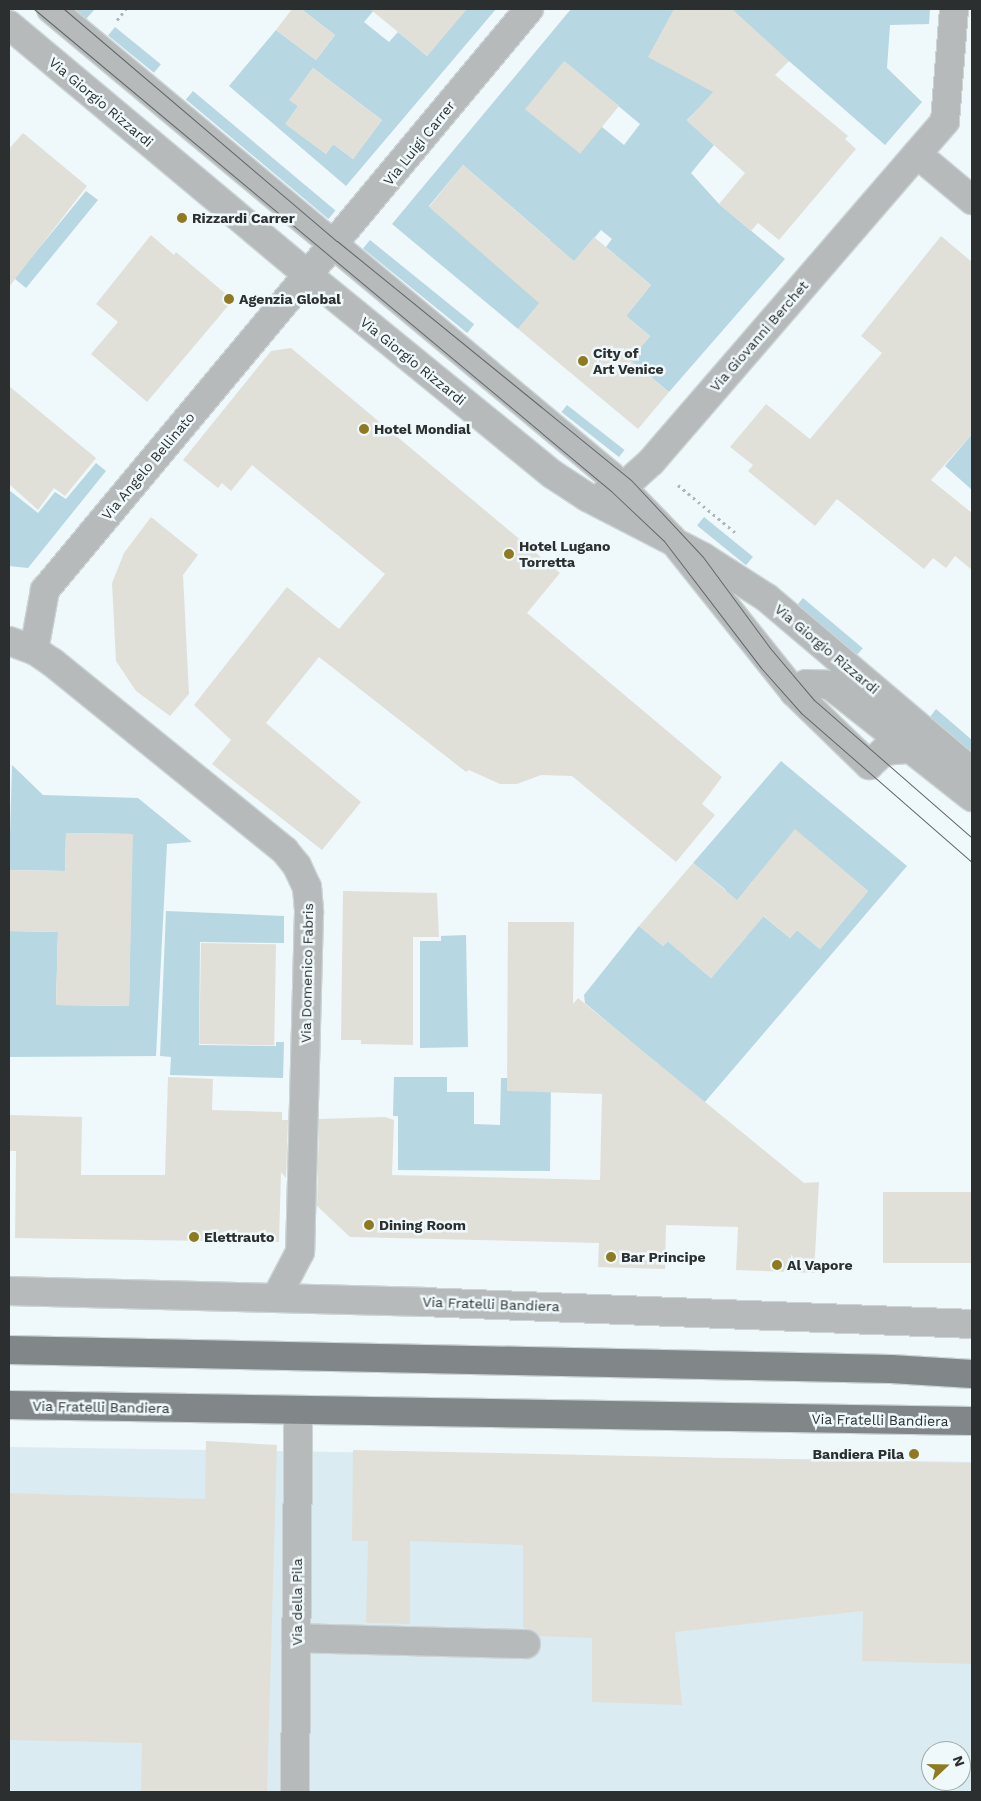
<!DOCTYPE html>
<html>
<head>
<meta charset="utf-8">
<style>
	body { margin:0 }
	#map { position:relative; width:981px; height:1801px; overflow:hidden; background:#eff8fa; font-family:"Work Sans",sans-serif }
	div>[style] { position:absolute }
	.built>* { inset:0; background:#daebf1 }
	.green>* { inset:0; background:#b7d7e2; transform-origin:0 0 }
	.building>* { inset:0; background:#e1e0d8; transform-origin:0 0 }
	.path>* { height:3px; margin-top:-1.5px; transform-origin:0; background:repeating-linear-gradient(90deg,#b0b7b8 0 2.5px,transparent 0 6.5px) }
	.roads { filter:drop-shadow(1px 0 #ccd4d6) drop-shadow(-1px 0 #ccd4d6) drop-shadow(0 1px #ccd4d6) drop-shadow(0 -1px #ccd4d6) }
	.minor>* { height:28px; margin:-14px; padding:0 14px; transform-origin:14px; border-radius:14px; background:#b6babb }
	.major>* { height:28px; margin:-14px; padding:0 14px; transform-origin:14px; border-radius:14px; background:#818789 }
	.tram>* { height:1px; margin:-0.5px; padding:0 0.5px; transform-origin:0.5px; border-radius:0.5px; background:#616667 }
	.dots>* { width:14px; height:14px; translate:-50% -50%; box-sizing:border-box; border:2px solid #eff8fa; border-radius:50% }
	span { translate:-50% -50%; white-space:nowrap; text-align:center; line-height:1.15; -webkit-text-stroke:5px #eff8fa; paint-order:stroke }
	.street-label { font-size:14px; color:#2c2f30 }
	.poi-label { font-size:14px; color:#2c2f30; font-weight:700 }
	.left { translate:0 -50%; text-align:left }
	.right { translate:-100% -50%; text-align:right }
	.frame { position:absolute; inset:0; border:10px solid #2c2f30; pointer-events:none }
	.north { position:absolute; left:921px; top:1741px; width:50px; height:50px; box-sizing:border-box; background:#eff8fa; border:1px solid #a1a8a9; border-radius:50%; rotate:69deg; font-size:14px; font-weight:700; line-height:20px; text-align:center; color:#2c2f30 }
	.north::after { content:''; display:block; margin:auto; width:18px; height:22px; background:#8e7a20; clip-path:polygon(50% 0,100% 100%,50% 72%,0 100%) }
</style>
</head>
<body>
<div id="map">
	<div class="built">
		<div style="clip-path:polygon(evenodd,9px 1447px,972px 1462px,972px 1792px,9px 1792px,9px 1447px,931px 1751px,961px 1751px,961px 1781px,931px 1781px,931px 1751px)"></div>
	</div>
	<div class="green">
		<div style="clip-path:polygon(75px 9px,95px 9px,86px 19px)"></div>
		<div style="clip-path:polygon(evenodd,301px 9px,375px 9px,364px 22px,389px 42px,398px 32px,427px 56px,456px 21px,442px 9px,496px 9px,346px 186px,229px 86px,276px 30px,316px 60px,335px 35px,301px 9px,313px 68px,382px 120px,353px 159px,333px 144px,326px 154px,286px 124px,298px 106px,290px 100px,313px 68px)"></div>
		<div style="clip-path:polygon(evenodd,571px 9px,930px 9px,929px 24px,890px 25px,887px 68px,922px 102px,885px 145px,789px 61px,699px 108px,687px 120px,714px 145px,691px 173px,719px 204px,785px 259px,669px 392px,630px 360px,650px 336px,626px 316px,651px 285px,606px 247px,612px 239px,601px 230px,518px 329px,392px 224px,571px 9px,564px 61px,640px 124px,624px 145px,602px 127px,564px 61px,571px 9px,463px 165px,550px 240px,516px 282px,429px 206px,463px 165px)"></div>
		<div style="left:115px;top:27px;width:59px;height:11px;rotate:39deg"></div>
		<div style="left:193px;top:91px;width:186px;height:11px;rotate:40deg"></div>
		<div style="clip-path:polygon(86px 191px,98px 200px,26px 288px,9px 274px,9px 239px,31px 258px)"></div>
		<div style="left:370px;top:240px;width:134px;height:11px;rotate:39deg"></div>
		<div style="left:567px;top:405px;width:73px;height:9px;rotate:38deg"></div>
		<div style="clip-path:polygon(972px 434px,972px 490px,945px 466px)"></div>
		<div style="clip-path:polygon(96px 463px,106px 471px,28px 568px,9px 566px,9px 490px,38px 513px,55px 492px,66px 499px)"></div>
		<div style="left:704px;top:517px;width:63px;height:11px;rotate:39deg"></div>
		<div style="left:803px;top:598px;width:78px;height:11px;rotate:40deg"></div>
		<div style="clip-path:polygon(936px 709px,972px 740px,972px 754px,930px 717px)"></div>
		<div style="clip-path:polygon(evenodd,781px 761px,907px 866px,704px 1103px,585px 1003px,584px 995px,639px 926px,663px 946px,675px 933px,685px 956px,711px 978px,746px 937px,712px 907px,726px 890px,693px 863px,781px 761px,795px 830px,868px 891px,820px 949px,797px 930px,790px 938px,762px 915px,769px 906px,747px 888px,795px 830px)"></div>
		<div style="clip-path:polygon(12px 765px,43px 795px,138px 798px,192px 842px,167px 844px,156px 1056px,9px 1057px,9px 931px,58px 932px,56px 1005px,129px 1006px,132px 834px,66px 833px,65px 871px,9px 870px)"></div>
		<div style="clip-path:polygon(166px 911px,284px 916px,284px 943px,200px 942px,199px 1045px,276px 1046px,276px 1042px,284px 1042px,283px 1078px,170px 1075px,171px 1057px,160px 1056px)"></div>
		<div style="clip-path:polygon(466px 935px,468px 1047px,420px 1048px,420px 941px,441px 941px,441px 936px)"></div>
		<div style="clip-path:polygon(394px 1077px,447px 1077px,447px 1092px,474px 1092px,474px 1124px,500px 1125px,501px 1078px,551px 1078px,550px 1171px,398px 1170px,398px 1116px,393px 1116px)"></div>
	</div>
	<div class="building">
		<div style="clip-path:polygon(292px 9px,301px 9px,335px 35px,316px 60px,276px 30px)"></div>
		<div style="clip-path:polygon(370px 9px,467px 9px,427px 56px)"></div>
		<div style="clip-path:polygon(674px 9px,732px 9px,789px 61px,775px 75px,848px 136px,845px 139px,856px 149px,779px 240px,758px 223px,751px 231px,719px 204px,745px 173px,687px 121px,713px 92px,648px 57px)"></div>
		<div style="left:564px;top:61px;width:71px;height:62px;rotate:39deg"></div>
		<div style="clip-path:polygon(313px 68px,382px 120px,353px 159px,333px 144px,326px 154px,285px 124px,298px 106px,289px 100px)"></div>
		<div style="clip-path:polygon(23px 133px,87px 186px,9px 287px,9px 149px)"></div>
		<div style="clip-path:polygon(463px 165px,574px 261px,594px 237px,651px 285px,626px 316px,650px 336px,630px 360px,669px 392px,638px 429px,518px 329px,539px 303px,429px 207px)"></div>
		<div style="clip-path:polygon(151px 235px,174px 255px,176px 252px,233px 300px,147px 402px,91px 354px,118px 322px,96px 304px)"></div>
		<div style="clip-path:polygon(941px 236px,972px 262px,972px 434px,931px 480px,972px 513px,972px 570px,955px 556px,946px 568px,933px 558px,924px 569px,837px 499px,815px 526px,748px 471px,753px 465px,730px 447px,766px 404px,810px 439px,882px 353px,861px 336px)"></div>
		<div style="clip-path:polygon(291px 348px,560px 573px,527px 613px,722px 777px,702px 804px,715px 815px,676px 862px,572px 776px,541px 775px,517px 784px,500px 784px,469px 770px,466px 772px,319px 657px,266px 723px,361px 802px,322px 850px,212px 764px,231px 740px,194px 705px,287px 587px,339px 629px,385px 574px,252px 465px,231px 491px,222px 483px,218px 488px,183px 460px,271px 351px)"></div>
		<div style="clip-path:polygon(9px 386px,96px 458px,65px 496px,54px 488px,38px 510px,9px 484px)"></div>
		<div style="clip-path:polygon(151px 517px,198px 555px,183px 575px,189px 694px,170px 716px,136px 691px,116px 661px,112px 583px,124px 553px)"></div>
		<div style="clip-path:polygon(795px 829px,868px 891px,820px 949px,797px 930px,790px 938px,764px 916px,711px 978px,667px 941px,663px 946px,639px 926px,693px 863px,737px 900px)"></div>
		<div style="clip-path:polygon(66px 833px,133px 834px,129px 1006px,56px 1005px,58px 932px,9px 931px,9px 870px,65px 871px)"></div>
		<div style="clip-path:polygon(343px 891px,437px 893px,439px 937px,413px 937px,413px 1045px,361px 1044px,361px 1040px,341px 1040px)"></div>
		<div style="clip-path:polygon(508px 922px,574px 922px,573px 1004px,578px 998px,804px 1183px,819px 1182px,814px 1273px,736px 1270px,738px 1227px,666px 1225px,665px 1269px,598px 1267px,599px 1243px,350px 1237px,317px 1206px,319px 1119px,385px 1117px,394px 1120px,392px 1175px,600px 1180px,602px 1094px,507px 1091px)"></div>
		<div style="left:201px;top:943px;width:75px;height:101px;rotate:1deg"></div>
		<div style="clip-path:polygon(168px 1077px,213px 1079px,212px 1110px,282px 1112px,282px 1120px,288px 1120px,286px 1178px,281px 1172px,279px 1242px,15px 1238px,16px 1151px,9px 1151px,9px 1115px,82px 1117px,81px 1175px,165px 1175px)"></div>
		<div style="left:883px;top:1192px;width:89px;height:71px"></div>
		<div style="clip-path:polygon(206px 1441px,277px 1445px,267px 1792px,141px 1792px,142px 1743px,9px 1740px,9px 1493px,205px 1499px)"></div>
		<div style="clip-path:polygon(353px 1450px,972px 1463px,972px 1664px,862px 1661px,863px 1611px,675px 1632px,682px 1705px,592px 1702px,592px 1638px,540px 1636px,534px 1630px,523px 1628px,523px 1545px,410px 1541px,410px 1624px,366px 1623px,368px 1541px,352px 1541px)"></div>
	</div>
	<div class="path">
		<div style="left:117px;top:20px;width:14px;rotate:-51deg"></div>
		<div style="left:678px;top:485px;width:77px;rotate:39.7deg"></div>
	</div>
	<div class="roads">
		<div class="minor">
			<div style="left:51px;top:9px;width:728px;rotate:39.82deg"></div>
			<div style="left:610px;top:475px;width:89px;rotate:45.9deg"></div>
			<div style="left:672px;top:539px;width:196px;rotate:51.4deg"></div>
			<div style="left:794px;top:692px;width:105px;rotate:44.2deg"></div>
			<div style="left:869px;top:765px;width:21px;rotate:-43deg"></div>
			<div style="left:884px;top:751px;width:25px;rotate:-5deg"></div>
			<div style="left:9px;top:25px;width:390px;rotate:39.9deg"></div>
			<div style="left:308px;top:275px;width:315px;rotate:39.2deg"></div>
			<div style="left:552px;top:474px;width:42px;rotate:33.3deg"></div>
			<div style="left:587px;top:497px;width:131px;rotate:27.3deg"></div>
			<div style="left:703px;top:557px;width:76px;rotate:32.6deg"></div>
			<div style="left:767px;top:598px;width:269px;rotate:40.3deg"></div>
			<div style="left:917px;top:154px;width:72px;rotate:39.9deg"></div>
			<div style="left:606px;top:493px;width:28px;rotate:-27deg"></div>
			<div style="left:631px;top:480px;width:27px;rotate:-42deg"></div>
			<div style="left:651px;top:462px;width:450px;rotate:-49.2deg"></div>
			<div style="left:945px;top:121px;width:112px;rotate:-85.4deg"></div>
			<div style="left:9px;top:641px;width:27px;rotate:20deg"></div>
			<div style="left:34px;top:650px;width:22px;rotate:34deg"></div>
			<div style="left:52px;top:662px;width:300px;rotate:39deg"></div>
			<div style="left:285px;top:851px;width:19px;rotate:51deg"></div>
			<div style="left:297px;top:866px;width:23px;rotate:65deg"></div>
			<div style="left:307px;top:887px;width:25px;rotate:85deg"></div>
			<div style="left:309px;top:912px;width:340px;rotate:91.5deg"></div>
			<div style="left:300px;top:1252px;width:52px;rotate:117.6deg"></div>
			<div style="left:34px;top:650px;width:61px;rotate:-79.6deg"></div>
			<div style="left:45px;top:590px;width:756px;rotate:-50.2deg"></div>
			<div style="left:794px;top:692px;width:14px;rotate:-34deg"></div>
			<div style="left:806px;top:684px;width:24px;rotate:2deg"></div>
			<div style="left:830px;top:685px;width:181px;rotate:38.3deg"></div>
			<div style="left:9px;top:1291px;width:414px;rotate:1.5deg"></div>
			<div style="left:423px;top:1302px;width:549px;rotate:2.29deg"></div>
			<div style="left:296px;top:1638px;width:230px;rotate:1.5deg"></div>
			<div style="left:295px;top:1792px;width:380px;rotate:-89.5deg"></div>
		</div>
		<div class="major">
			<div style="left:9px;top:1350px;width:882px;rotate:1.23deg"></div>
			<div style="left:891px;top:1369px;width:81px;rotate:3.5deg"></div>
			<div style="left:9px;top:1405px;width:963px;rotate:0.95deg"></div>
		</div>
	</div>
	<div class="tram">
		<div style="left:34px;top:9px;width:752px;rotate:39.87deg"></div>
		<div style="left:611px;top:491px;width:73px;rotate:43.3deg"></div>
		<div style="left:664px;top:541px;width:161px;rotate:52.6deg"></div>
		<div style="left:762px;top:669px;width:59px;rotate:48.4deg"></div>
		<div style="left:801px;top:713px;width:227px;rotate:41.1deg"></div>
		<div style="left:64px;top:9px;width:358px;rotate:40.4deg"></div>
		<div style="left:337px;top:241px;width:379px;rotate:39.1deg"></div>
		<div style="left:631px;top:480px;width:105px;rotate:46.9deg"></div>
		<div style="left:703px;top:557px;width:113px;rotate:53.6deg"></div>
		<div style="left:770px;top:648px;width:68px;rotate:49.8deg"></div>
		<div style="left:814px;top:700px;width:210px;rotate:41.1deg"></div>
	</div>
	<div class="dots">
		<div style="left:182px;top:218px;background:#8e7a20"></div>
		<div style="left:229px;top:299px;background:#8e7a20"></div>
		<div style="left:583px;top:361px;background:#8e7a20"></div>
		<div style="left:364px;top:429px;background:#8e7a20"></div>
		<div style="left:509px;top:554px;background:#8e7a20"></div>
		<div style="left:369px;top:1225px;background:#8e7a20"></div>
		<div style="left:194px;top:1237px;background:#8e7a20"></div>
		<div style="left:611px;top:1257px;background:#8e7a20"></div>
		<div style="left:777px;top:1265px;background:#8e7a20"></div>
		<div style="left:914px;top:1454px;background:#8e7a20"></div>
	</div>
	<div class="street-label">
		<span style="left:101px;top:102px;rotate:40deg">Via Giorgio Rizzardi</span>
		<span style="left:419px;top:143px;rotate:-51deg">Via Luigi Carrer</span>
		<span style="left:759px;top:336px;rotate:-49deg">Via Giovanni Berchet</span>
		<span style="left:413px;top:361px;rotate:39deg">Via Giorgio Rizzardi</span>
		<span style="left:148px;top:466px;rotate:-50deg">Via Angelo Bellinato</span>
		<span style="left:827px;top:649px;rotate:40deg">Via Giorgio Rizzardi</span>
		<span style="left:307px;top:973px;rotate:-89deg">Via Domenico Fabris</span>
		<span style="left:491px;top:1304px;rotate:2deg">Via Fratelli Bandiera</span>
		<span style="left:101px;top:1407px;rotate:1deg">Via Fratelli Bandiera</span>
		<span style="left:880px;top:1420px;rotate:1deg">Via Fratelli Bandiera</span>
		<span style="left:297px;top:1602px;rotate:-90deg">Via della Pila</span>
	</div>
	<div class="poi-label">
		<span class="left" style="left:192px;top:218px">Rizzardi Carrer</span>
		<span class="left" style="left:239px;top:299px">Agenzia Global</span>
		<span class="left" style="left:593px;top:361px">City of<br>Art Venice</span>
		<span class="left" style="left:374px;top:429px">Hotel Mondial</span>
		<span class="left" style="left:519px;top:554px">Hotel Lugano<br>Torretta</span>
		<span class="left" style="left:379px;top:1225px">Dining Room</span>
		<span class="left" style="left:204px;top:1237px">Elettrauto</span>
		<span class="left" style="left:621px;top:1257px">Bar Principe</span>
		<span class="left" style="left:787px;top:1265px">Al Vapore</span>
		<span class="right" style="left:904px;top:1454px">Bandiera Pila</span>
	</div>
	<div class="frame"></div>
	<div class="north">N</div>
</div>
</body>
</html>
